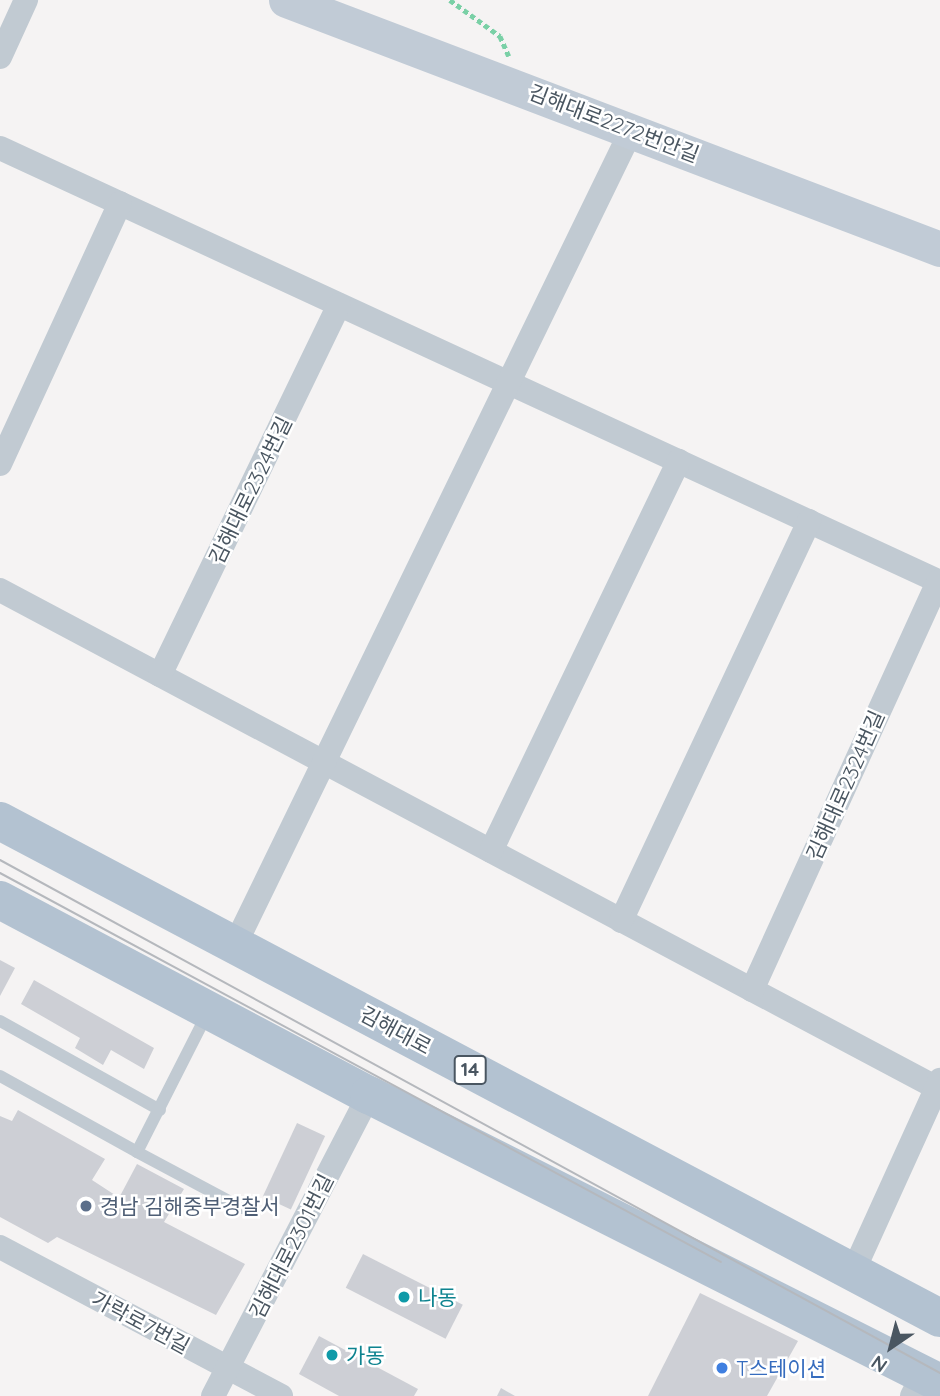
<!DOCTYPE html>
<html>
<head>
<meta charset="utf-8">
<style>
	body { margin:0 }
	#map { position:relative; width:940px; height:1396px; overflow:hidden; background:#f5f3f3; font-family:Quicksand,"Noto Sans KR",sans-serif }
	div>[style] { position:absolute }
	.building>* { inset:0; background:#cdcfd5; transform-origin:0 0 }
	.path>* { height:4.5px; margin-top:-2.25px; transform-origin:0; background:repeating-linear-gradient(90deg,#7ad0a6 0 5px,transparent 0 8.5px) }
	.lane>* { height:12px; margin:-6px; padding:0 6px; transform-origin:6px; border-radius:6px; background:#c1cad2 }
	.street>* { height:24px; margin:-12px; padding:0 12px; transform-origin:12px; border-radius:12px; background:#c1cad2 }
	.secondary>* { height:35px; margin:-17.5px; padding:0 17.5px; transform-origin:17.5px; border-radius:17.5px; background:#c1cbd6 }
	.primary>* { height:38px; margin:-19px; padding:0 19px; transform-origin:19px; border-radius:19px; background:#b3c2d1 }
	.tram>* { height:2px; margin:-1px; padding:0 1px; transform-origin:1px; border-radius:1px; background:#b5b8bd }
	.dots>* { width:19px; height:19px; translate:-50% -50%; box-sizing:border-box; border:4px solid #fff; border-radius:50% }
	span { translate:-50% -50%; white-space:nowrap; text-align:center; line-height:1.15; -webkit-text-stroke:5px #fff; paint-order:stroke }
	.shield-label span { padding:2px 5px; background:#fff; border:2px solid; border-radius:5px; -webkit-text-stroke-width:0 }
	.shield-label { font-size:19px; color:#4a5661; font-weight:700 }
	.street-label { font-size:21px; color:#4a5661 }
	.service-label { font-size:21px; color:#4e5e75 }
	.left { translate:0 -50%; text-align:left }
	.culture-label { font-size:21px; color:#0d838f }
	.shop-label { font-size:21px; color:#366cbe }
	.north { position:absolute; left:856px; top:1312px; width:70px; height:70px; -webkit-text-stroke:5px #fff; paint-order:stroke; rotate:215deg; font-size:19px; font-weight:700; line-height:28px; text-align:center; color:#4a5661 }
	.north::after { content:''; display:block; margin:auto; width:24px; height:32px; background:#4a5661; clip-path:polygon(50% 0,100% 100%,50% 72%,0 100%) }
</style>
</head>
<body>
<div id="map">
	<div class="building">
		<div style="clip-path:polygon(0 960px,15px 968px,0 996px)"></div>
		<div style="clip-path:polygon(34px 980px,154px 1048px,144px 1069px,111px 1050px,103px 1065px,75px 1048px,80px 1038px,21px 1004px)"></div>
		<div style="clip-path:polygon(18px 1110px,105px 1159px,92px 1180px,115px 1195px,120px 1196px,137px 1164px,184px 1189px,164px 1222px,245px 1264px,216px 1315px,57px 1237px,48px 1243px,0 1217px,0 1116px,12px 1121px)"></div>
		<div style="left:297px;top:1123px;width:31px;height:81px;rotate:25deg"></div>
		<div style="left:363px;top:1254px;width:112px;height:38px;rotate:27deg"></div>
		<div style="clip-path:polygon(700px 1293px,798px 1341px,767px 1396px,648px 1396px)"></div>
		<div style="clip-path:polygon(319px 1336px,418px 1389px,414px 1396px,339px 1396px,299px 1374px)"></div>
		<div style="clip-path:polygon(501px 1388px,515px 1396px,497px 1396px)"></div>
	</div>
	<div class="path">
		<div style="left:450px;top:0;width:62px;rotate:35.8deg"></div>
		<div style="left:500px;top:36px;width:22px;rotate:66deg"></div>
	</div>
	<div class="lane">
		<div style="left:0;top:1021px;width:183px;rotate:29.1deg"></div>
		<div style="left:0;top:1076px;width:157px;rotate:29deg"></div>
		<div style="left:137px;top:1152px;width:155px;rotate:-63.1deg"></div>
		<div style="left:137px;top:1152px;width:119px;rotate:28.1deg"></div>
	</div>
	<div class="street">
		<div style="left:0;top:57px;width:63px;rotate:-65.5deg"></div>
		<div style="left:0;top:148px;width:1035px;rotate:24.78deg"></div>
		<div style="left:0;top:464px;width:287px;rotate:-65.3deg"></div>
		<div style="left:0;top:590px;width:1061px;rotate:27.99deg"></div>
		<div style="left:160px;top:675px;width:411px;rotate:-64.2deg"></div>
		<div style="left:491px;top:851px;width:433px;rotate:-64.3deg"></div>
		<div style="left:621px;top:921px;width:442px;rotate:-64.8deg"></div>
		<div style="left:235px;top:945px;width:907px;rotate:-64.06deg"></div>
		<div style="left:752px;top:990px;width:449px;rotate:-65.5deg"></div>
		<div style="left:0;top:1247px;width:318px;rotate:27.9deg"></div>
		<div style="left:853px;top:1272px;width:211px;rotate:-65.6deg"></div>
		<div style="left:213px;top:1396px;width:339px;rotate:-62.6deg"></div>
		<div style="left:912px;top:1396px;width:25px;rotate:-63deg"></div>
	</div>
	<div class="secondary">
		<div style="left:286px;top:0;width:700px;rotate:20.84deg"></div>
	</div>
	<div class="primary">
		<div style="left:0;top:821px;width:1063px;rotate:27.87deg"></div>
		<div style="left:0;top:900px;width:417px;rotate:27.9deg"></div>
		<div style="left:369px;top:1095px;width:640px;rotate:26.77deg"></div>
	</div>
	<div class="tram">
		<div style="left:0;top:860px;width:1071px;rotate:28.62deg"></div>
		<div style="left:0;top:873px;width:819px;rotate:28.35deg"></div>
	</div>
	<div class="dots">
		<div style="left:86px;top:1206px;background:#5c6f8a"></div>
		<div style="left:404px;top:1297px;background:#0f9aa8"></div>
		<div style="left:332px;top:1355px;background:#0f9aa8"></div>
		<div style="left:722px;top:1368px;background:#3f7fe0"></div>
	</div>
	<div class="shield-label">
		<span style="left:470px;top:1070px">14</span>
	</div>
	<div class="street-label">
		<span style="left:614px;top:123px;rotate:21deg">김해대로2272번안길</span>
		<span style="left:250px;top:490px;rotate:-64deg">김해대로2324번길</span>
		<span style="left:845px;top:785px;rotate:-66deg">김해대로2324번길</span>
		<span style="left:396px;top:1030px;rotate:28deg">김해대로</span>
		<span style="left:291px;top:1246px;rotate:-63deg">김해대로2301번길</span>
		<span style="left:141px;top:1322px;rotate:28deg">가락로7번길</span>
	</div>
	<div class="service-label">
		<span class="left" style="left:100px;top:1206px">경남 김해중부경찰서</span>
	</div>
	<div class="culture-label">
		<span class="left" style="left:418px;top:1297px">나동</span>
		<span class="left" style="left:346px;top:1355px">가동</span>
	</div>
	<div class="shop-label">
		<span class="left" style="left:736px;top:1368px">T스테이션</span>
	</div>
	<div class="north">N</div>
</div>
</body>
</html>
